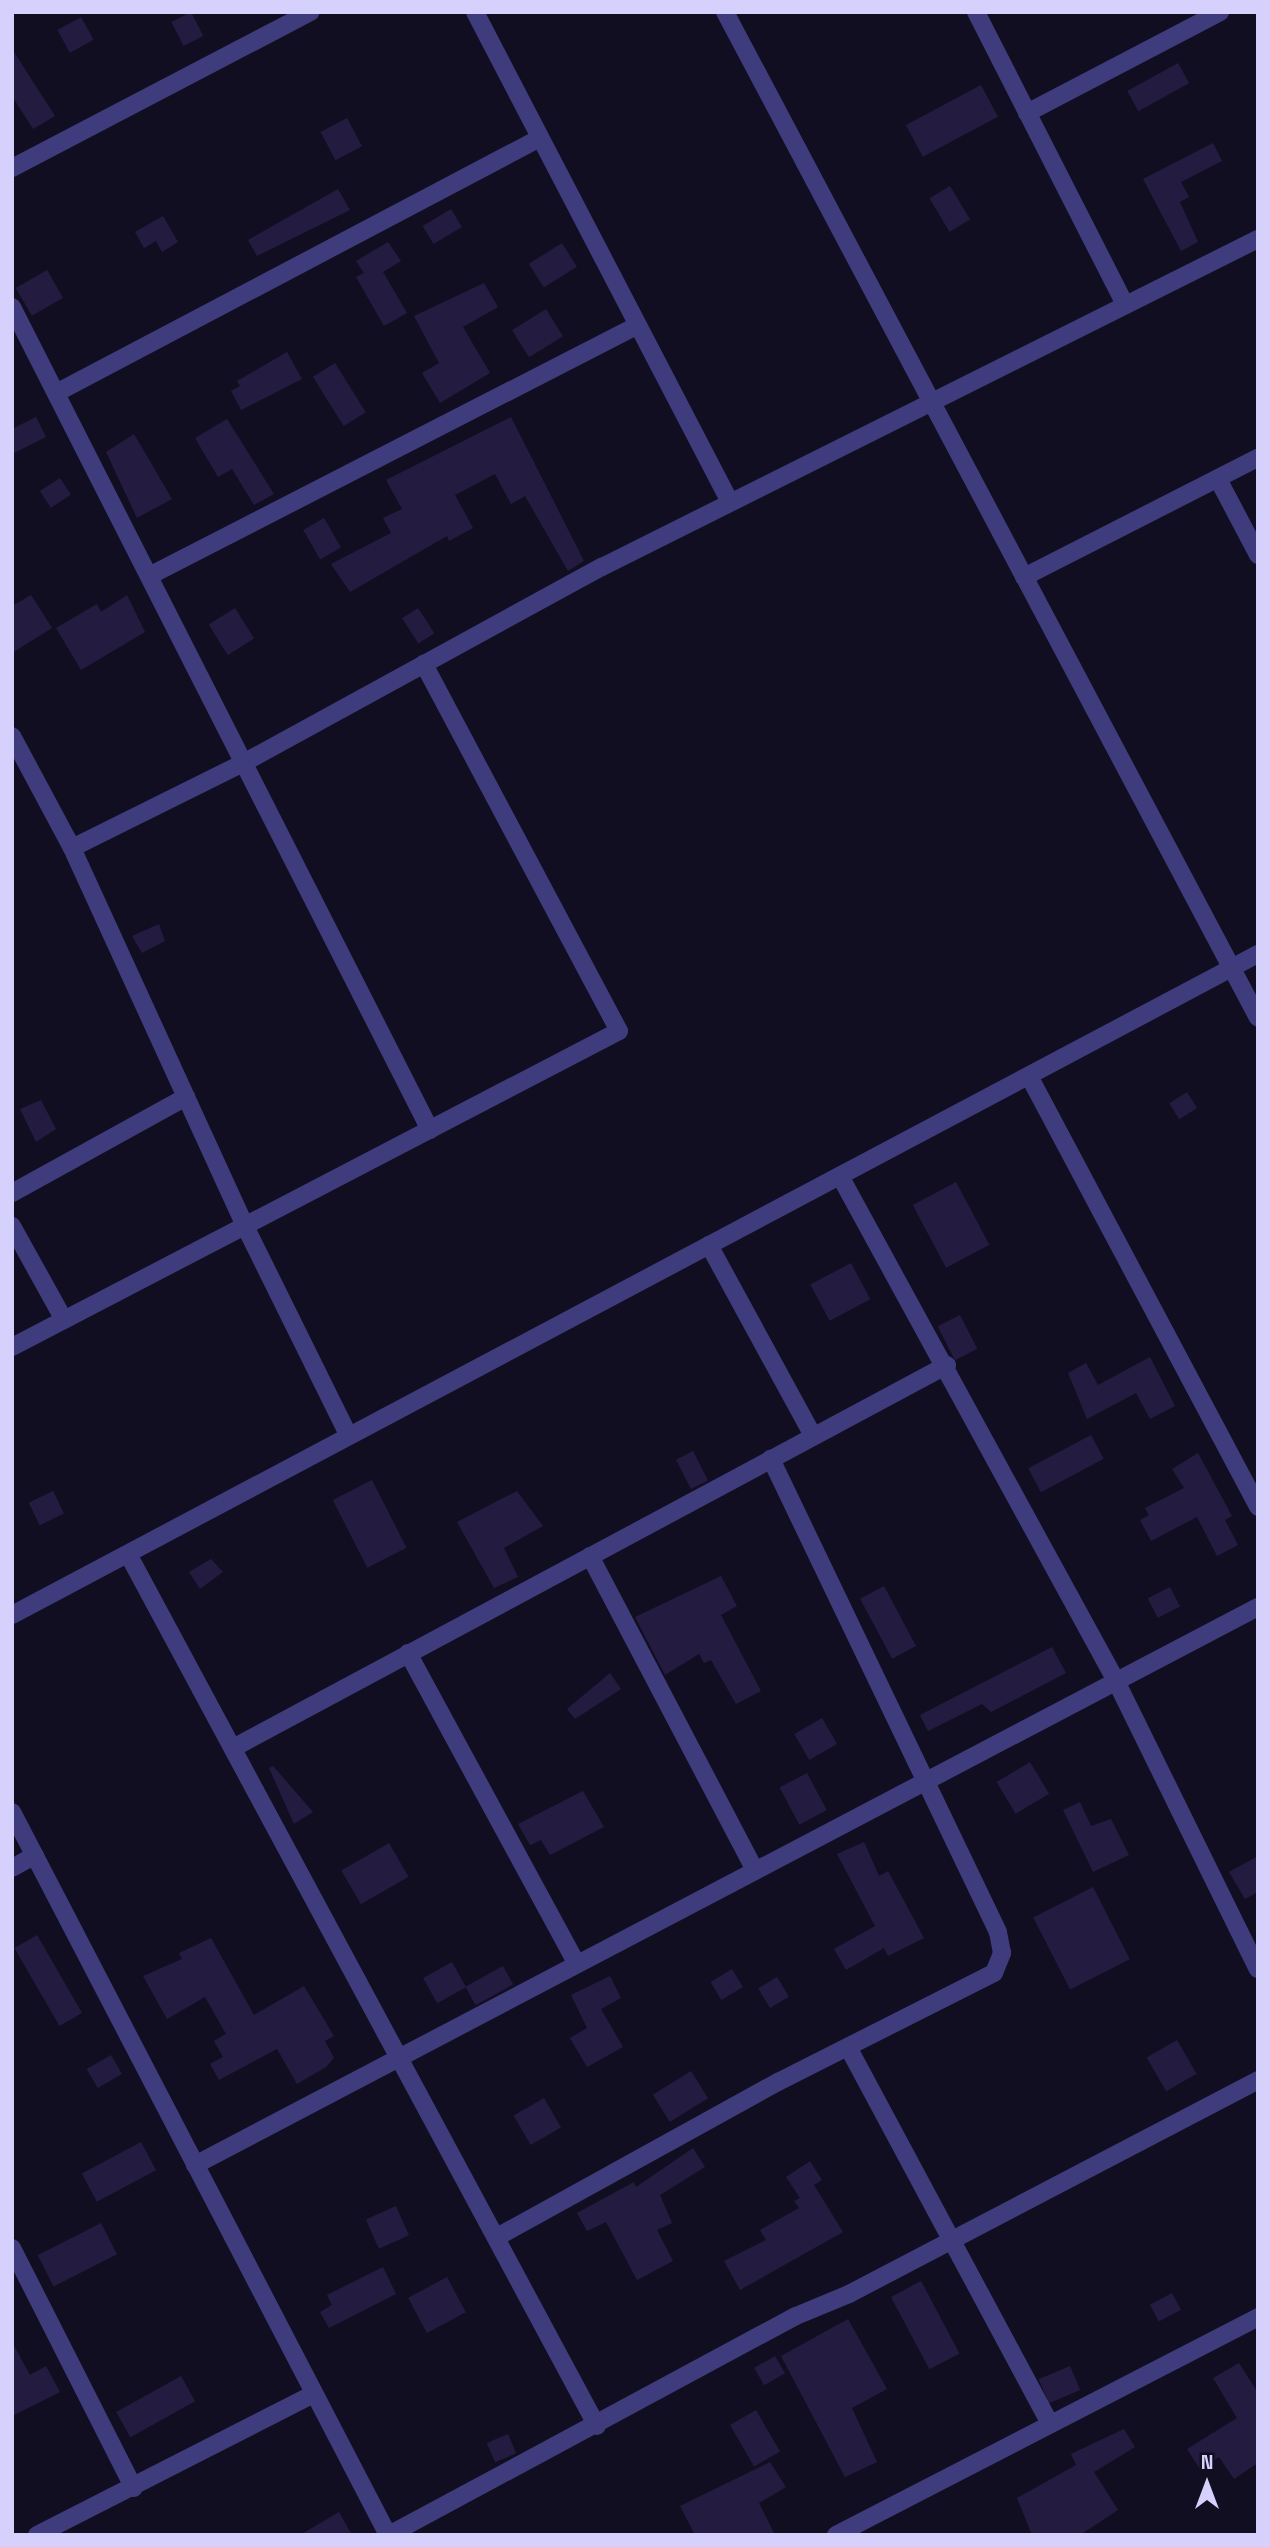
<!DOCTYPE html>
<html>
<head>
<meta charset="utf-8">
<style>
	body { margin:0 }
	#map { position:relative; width:1270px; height:2547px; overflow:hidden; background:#120e21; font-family:"Space Grotesk",sans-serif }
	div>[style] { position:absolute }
	.building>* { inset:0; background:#231c40; transform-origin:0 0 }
	.minor>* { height:18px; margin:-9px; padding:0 9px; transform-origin:9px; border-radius:9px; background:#3f3c7d }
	span { translate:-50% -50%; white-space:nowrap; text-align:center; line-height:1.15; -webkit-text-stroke:6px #120e21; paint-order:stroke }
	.frame { position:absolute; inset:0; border:14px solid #d6d1fc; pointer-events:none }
	.north { position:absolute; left:1172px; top:2449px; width:70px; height:70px; -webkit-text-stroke:5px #120e21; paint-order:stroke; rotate:0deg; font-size:19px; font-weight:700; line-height:28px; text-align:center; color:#d6d1fc }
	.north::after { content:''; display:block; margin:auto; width:24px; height:32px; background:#d6d1fc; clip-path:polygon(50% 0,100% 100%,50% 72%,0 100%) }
</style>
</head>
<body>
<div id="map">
	<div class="building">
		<div style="left:191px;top:12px;width:27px;height:22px;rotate:63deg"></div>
		<div style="left:81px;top:17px;width:26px;height:27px;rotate:61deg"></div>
		<div style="clip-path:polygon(12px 49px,55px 116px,33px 129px,12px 96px)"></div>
		<div style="left:1178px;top:63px;width:23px;height:58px;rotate:61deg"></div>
		<div style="left:981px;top:85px;width:36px;height:85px;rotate:62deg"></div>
		<div style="left:347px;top:118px;width:32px;height:30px;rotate:62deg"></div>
		<div style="clip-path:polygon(1213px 143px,1222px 161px,1181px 182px,1189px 197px,1180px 202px,1198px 242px,1181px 251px,1143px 179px)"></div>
		<div style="left:950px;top:186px;width:39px;height:24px;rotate:59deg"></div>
		<div style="clip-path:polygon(338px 189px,350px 210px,257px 256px,248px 240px)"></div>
		<div style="left:451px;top:209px;width:21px;height:33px;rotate:59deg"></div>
		<div style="clip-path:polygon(163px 216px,178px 242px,162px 252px,156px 241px,144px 248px,135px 232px)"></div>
		<div style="clip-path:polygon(388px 242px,401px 261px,383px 272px,407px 313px,384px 326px,356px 277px,364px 273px,356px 261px)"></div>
		<div style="left:562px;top:243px;width:28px;height:39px;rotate:58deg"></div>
		<div style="left:47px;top:270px;width:32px;height:36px;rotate:60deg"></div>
		<div style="clip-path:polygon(484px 283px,498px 307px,463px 327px,490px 373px,440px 403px,422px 373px,439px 363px,414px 316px)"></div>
		<div style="left:546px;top:309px;width:32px;height:40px;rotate:58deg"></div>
		<div style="clip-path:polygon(287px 352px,302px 379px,241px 410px,231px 391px,240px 386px,237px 381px)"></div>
		<div style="left:335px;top:363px;width:58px;height:26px;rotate:58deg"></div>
		<div style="clip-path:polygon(36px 417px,46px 437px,12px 454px,12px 429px)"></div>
		<div style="clip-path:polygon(511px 417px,584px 561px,568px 571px,525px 496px,511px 504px,495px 474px,455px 495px,473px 528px,449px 541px,447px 536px,350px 592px,331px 564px,391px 533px,383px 518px,402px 509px,386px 480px)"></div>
		<div style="clip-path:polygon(227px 419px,274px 494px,254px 505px,232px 469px,218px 477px,195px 438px)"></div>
		<div style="clip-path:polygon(134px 434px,172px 499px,137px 518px,106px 452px)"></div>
		<div style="left:60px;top:478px;width:20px;height:24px;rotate:57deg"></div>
		<div style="left:324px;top:518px;width:34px;height:24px;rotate:60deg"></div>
		<div style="clip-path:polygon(31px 595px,52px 628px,12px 653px,12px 606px)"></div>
		<div style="clip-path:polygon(127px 595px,145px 632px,81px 670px,56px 628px,97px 604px,101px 612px)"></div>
		<div style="left:235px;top:608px;width:36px;height:31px;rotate:58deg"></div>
		<div style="left:418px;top:608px;width:30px;height:19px;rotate:57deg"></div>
		<div style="clip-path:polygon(159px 924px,165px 941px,142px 953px,132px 936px)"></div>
		<div style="left:1187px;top:1092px;width:19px;height:21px;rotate:58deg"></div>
		<div style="clip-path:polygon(41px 1100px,56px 1129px,36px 1142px,20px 1109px)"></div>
		<div style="left:956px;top:1182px;width:71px;height:49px;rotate:62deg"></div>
		<div style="left:851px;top:1263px;width:41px;height:46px;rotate:62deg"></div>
		<div style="left:960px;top:1315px;width:38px;height:25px;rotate:63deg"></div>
		<div style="clip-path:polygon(1150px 1357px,1175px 1406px,1150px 1419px,1136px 1393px,1087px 1419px,1068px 1373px,1086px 1363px,1098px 1385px)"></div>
		<div style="left:1091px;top:1435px;width:27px;height:71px;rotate:62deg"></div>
		<div style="left:693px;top:1451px;width:33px;height:19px;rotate:63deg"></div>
		<div style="clip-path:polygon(1198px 1453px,1232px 1516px,1225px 1520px,1238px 1545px,1217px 1556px,1197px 1517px,1151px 1541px,1140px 1520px,1149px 1515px,1145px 1508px,1184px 1488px,1172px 1469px)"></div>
		<div style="left:372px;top:1480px;width:76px;height:44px;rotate:63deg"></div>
		<div style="left:53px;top:1491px;width:25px;height:27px;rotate:64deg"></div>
		<div style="clip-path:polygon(517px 1491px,543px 1526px,504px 1548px,518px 1577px,494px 1588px,457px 1522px)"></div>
		<div style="clip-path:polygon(211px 1559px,223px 1572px,200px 1589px,189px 1572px)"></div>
		<div style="clip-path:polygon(721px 1576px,737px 1606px,721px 1615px,761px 1691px,736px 1704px,711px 1660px,704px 1663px,699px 1654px,665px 1675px,635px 1617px)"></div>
		<div style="left:884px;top:1586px;width:68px;height:27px;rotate:62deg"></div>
		<div style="left:1170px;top:1587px;width:22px;height:25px;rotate:63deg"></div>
		<div style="clip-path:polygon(1052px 1647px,1066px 1673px,991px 1712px,982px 1704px,928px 1731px,920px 1715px)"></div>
		<div style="clip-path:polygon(610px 1673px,621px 1689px,575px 1719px,567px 1709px)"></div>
		<div style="left:822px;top:1718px;width:30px;height:32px;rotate:60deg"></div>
		<div style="left:1030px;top:1762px;width:37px;height:39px;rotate:59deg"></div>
		<div style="clip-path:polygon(273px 1766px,313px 1812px,294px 1824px,269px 1768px)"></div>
		<div style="left:807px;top:1773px;width:42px;height:31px;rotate:62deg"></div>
		<div style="clip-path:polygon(583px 1791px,604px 1827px,550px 1855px,541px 1840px,530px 1845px,518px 1824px)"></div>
		<div style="clip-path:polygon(1080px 1802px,1091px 1826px,1111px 1819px,1129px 1855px,1093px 1872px,1063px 1810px)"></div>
		<div style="clip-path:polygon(864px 1842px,879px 1876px,888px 1871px,924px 1938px,888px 1956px,884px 1948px,846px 1970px,834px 1949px,875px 1926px,837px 1854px)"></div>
		<div style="left:389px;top:1843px;width:39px;height:55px;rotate:60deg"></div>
		<div style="clip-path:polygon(1258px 1856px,1258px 1892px,1245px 1899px,1229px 1872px)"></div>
		<div style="left:1093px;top:1887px;width:81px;height:67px;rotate:63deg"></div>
		<div style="left:37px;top:1935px;width:90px;height:26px;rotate:60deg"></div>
		<div style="clip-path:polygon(211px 1938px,254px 2015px,304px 1986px,334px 2036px,325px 2041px,334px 2058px,326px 2067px,297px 2084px,277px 2049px,219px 2080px,210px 2064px,223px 2057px,214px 2041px,226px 2034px,205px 1997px,167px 2019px,143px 1976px,182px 1959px,179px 1953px)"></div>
		<div style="left:452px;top:1962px;width:29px;height:33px;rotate:61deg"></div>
		<div style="left:503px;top:1966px;width:21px;height:43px;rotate:61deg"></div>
		<div style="left:732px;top:1969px;width:21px;height:25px;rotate:59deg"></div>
		<div style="clip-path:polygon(610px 1976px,621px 1998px,601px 2009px,623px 2047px,587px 2067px,570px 2038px,587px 2028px,571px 1995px)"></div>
		<div style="left:777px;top:1977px;width:23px;height:22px;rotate:59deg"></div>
		<div style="left:1177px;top:2040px;width:39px;height:35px;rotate:60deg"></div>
		<div style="left:111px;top:2055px;width:22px;height:28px;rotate:60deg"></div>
		<div style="left:691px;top:2071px;width:32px;height:45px;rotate:58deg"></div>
		<div style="left:544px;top:2098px;width:34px;height:35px;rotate:60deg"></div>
		<div style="left:141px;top:2142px;width:32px;height:67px;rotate:62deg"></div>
		<div style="clip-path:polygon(693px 2148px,705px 2167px,660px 2195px,672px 2223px,657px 2230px,673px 2261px,637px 2280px,606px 2222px,587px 2231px,577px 2213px,634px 2182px,636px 2187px)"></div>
		<div style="clip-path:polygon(810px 2161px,822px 2180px,814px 2185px,843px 2232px,740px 2290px,724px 2261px,766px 2240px,760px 2230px,799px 2208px,794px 2201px,800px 2198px,786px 2177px)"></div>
		<div style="left:396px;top:2206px;width:32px;height:33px;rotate:66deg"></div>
		<div style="left:101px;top:2223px;width:35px;height:71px;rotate:63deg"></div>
		<div style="clip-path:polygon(383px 2267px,396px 2294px,329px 2328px,320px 2312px,332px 2305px,327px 2295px)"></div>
		<div style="left:447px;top:2277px;width:40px;height:44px;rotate:62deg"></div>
		<div style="left:921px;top:2281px;width:82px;height:34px;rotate:62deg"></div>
		<div style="left:1172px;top:2293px;width:19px;height:25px;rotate:62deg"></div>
		<div style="clip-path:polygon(848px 2319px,887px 2389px,852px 2408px,877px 2462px,845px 2477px,781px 2356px)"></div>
		<div style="clip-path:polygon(12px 2342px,30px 2375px,46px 2366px,60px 2392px,12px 2416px)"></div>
		<div style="left:775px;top:2356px;width:20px;height:24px;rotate:60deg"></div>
		<div style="clip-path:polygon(1239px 2363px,1258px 2393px,1258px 2463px,1234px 2479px,1219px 2457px,1200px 2469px,1187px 2449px,1237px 2418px,1213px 2378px)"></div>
		<div style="left:1070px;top:2366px;width:26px;height:34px;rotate:67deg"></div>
		<div style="left:181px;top:2376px;width:29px;height:74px;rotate:61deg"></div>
		<div style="left:756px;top:2410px;width:48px;height:30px;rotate:60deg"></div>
		<div style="clip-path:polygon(1124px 2429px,1135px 2447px,1094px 2472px,1118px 2510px,1080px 2535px,1032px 2535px,1017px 2498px,1076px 2465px,1071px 2454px)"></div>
		<div style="left:508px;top:2434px;width:21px;height:23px;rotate:67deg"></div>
		<div style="clip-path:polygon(770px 2462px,786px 2487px,759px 2503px,775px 2535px,695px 2535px,680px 2506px)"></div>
		<div style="clip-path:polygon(339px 2512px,352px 2535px,300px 2535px)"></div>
	</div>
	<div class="minor">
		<div style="left:475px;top:12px;width:552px;rotate:62.51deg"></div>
		<div style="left:725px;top:12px;width:1138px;rotate:62.08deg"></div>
		<div style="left:976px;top:12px;width:326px;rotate:63deg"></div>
		<div style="left:1027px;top:113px;width:218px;rotate:-27.6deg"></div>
		<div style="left:12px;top:168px;width:337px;rotate:-27.6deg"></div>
		<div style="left:12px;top:307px;width:923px;rotate:63.07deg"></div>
		<div style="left:58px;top:392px;width:545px;rotate:-27.79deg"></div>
		<div style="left:1218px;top:479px;width:86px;rotate:62.2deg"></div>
		<div style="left:151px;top:575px;width:547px;rotate:-27.17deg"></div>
		<div style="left:1024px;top:577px;width:263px;rotate:-27deg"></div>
		<div style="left:12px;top:736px;width:127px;rotate:61.8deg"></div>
		<div style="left:72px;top:848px;width:416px;rotate:65.4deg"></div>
		<div style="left:245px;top:1226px;width:234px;rotate:63.7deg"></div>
		<div style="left:72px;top:848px;width:195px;rotate:-26.4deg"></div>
		<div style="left:247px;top:761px;width:405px;rotate:-28.7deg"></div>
		<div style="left:602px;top:567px;width:733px;rotate:-26.57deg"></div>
		<div style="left:1029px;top:1076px;width:488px;rotate:62deg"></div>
		<div style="left:840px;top:1176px;width:576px;rotate:61.34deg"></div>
		<div style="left:1116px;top:1681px;width:321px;rotate:63.8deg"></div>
		<div style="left:12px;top:1193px;width:199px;rotate:-28.9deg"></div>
		<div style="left:12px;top:1226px;width:107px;rotate:61deg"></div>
		<div style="left:709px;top:1245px;width:217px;rotate:61.4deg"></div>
		<div style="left:12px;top:1347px;width:684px;rotate:-27.5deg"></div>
		<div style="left:619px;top:1031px;width:416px;rotate:-118deg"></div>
		<div style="left:128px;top:1554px;width:990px;rotate:61.73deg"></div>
		<div style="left:590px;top:1556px;width:355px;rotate:62.3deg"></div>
		<div style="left:12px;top:1615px;width:1410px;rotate:-27.95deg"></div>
		<div style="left:408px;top:1653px;width:353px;rotate:61.5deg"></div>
		<div style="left:235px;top:1747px;width:808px;rotate:-28.21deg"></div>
		<div style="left:12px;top:1812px;width:815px;rotate:62.52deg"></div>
		<div style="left:12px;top:1868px;width:26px;rotate:-29deg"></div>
		<div style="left:848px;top:2047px;width:427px;rotate:61.8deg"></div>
		<div style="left:195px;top:2165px;width:1201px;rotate:-27.7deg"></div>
		<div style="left:497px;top:2237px;width:321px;rotate:-28.9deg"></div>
		<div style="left:778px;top:2082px;width:242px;rotate:-26.8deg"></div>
		<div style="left:994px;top:1973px;width:22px;rotate:-68deg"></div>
		<div style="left:1002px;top:1953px;width:21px;rotate:-101deg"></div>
		<div style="left:998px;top:1932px;width:525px;rotate:-115.64deg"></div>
		<div style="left:12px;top:2248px;width:269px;rotate:63.1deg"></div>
		<div style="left:37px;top:2535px;width:311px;rotate:-27deg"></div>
		<div style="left:389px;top:2535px;width:462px;rotate:-28.3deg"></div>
		<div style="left:796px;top:2316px;width:57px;rotate:-22.5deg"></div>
		<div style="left:849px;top:2294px;width:462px;rotate:-27.6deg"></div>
		<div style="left:836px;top:2535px;width:475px;rotate:-27.3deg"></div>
	</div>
	<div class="frame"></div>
	<div class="north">N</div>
</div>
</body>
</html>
